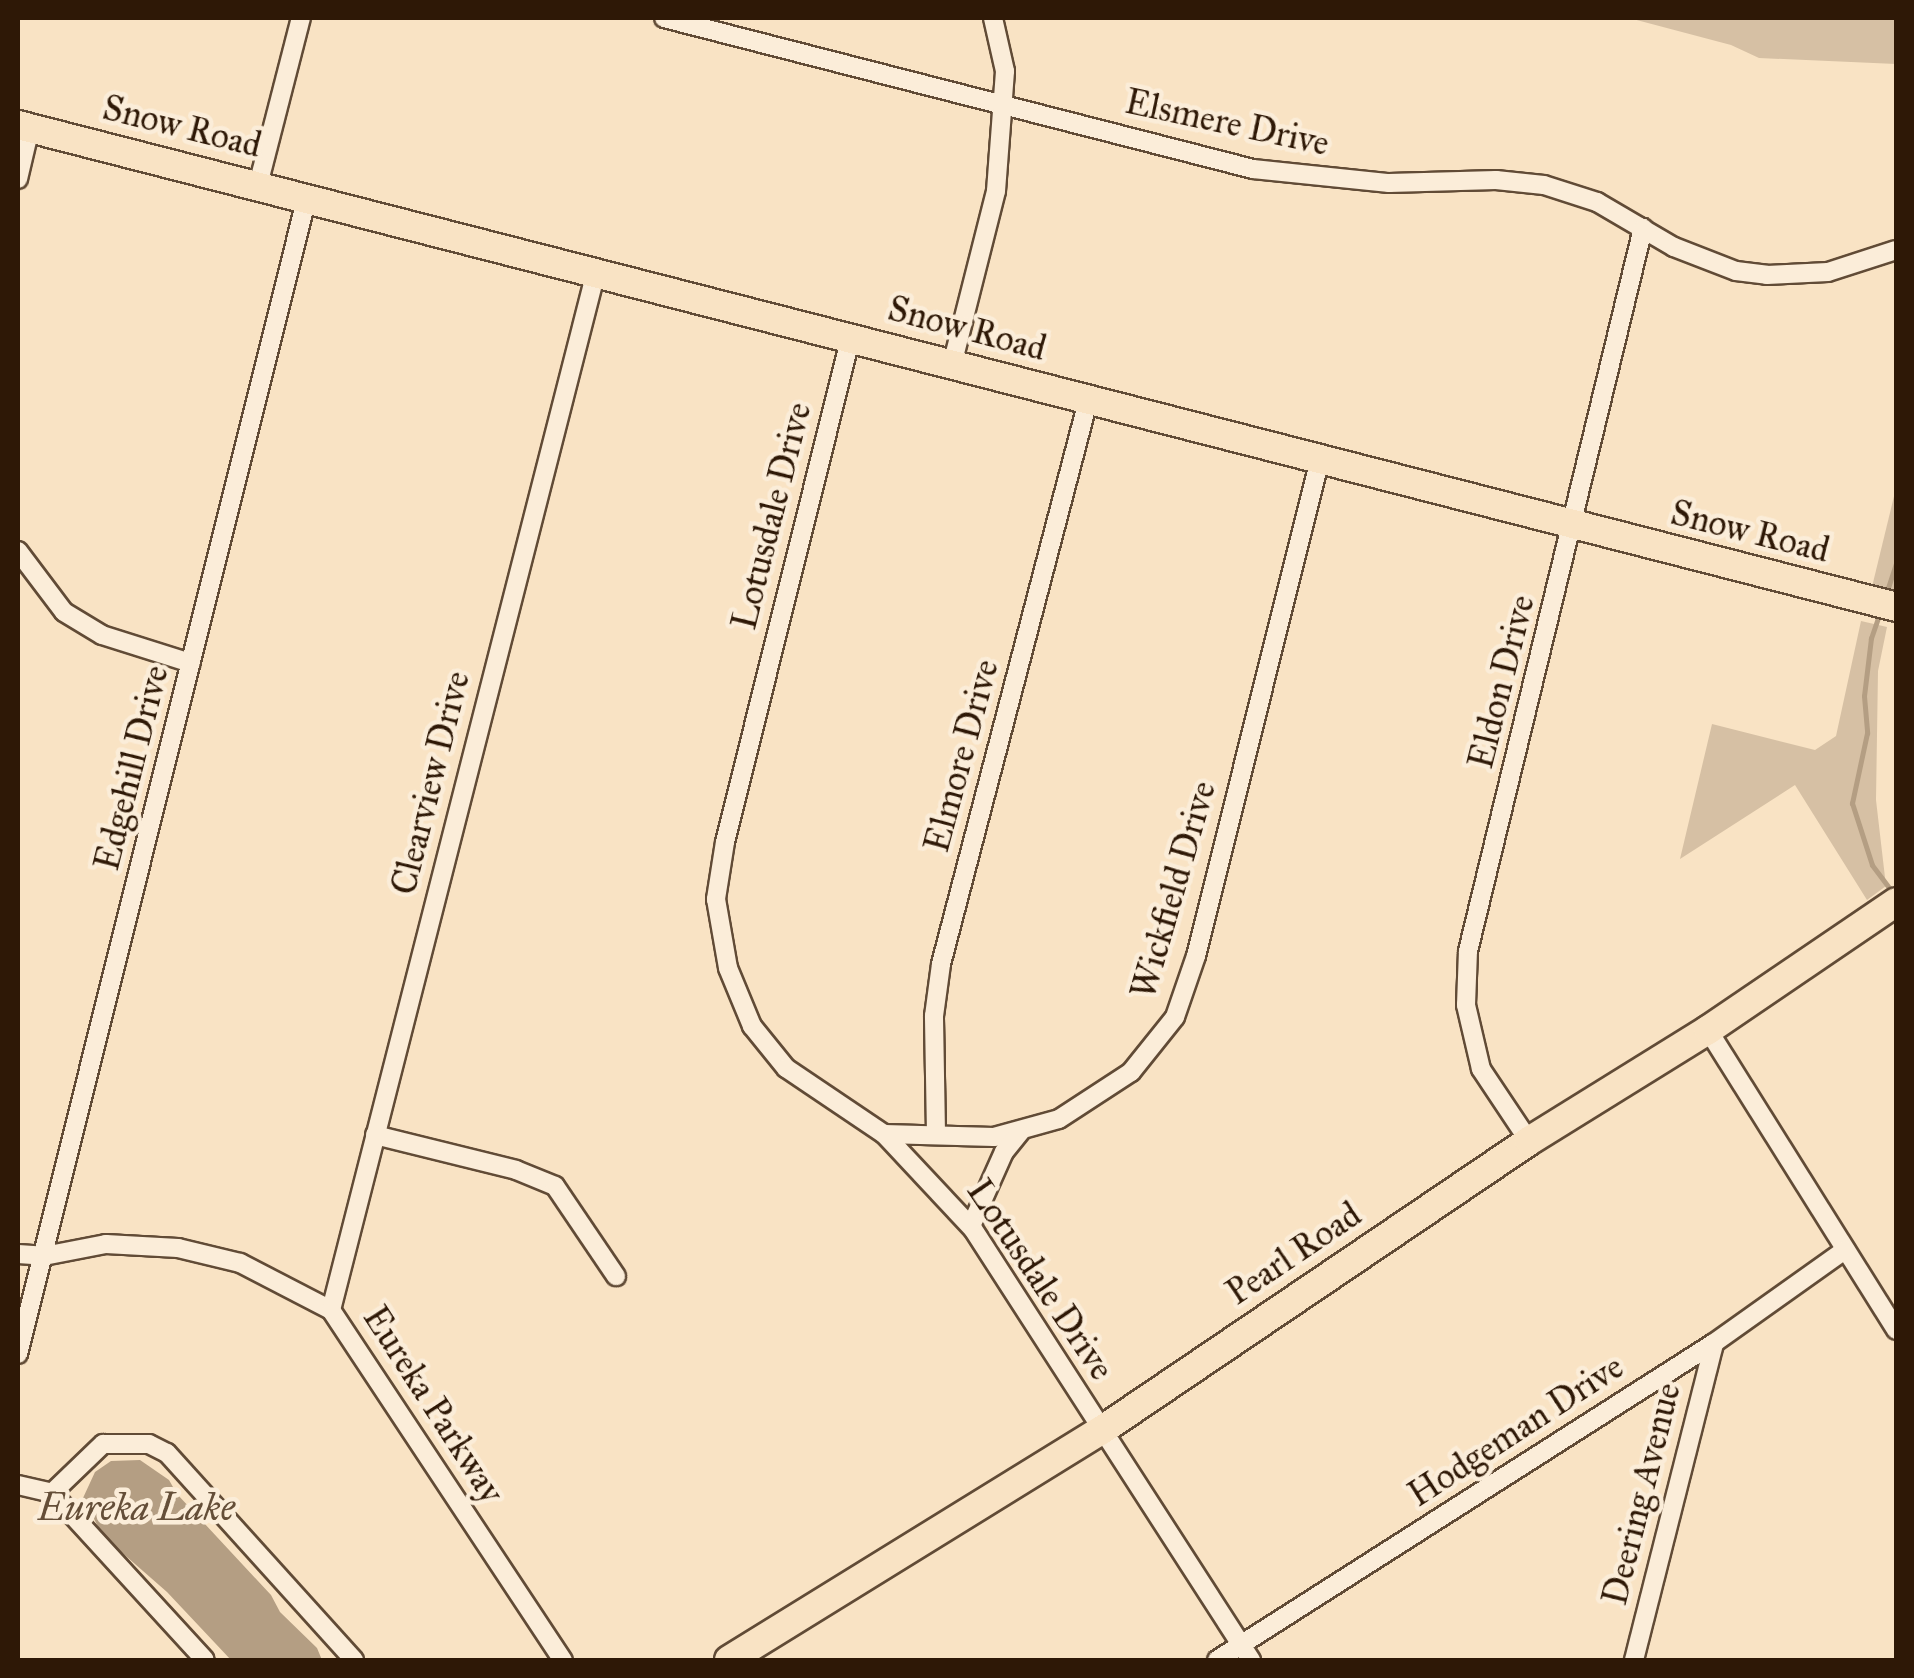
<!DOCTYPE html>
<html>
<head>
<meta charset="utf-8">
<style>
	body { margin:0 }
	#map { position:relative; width:1914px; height:1678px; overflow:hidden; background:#f9e3c4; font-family:"IM FELL Great Primer",serif }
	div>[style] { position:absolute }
	.green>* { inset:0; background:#d6c0a4 }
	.water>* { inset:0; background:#b49e83 }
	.stream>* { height:5px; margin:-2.5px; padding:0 2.5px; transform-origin:2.5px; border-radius:2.5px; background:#b49e83 }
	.roads { filter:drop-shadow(2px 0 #614b36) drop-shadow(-2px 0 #614b36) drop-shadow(0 2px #614b36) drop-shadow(0 -2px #614b36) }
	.minor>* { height:18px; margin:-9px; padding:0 9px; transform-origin:9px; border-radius:9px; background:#fbedd9 }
	.primary>* { height:28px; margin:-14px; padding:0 14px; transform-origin:14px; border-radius:14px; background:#f9e3c4 }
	span { translate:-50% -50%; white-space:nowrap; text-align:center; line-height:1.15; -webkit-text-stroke:9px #fbedd9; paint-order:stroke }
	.street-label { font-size:35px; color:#2e1806 }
	.water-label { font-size:38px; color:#644e38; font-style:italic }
	.frame { position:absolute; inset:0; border:20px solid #2e1806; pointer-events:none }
</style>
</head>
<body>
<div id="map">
	<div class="green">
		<div style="clip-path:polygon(1629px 18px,1896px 18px,1896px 64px,1759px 58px,1731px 45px)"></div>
		<div style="clip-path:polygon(1896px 488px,1896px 597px,1871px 591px)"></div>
		<div style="clip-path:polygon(1861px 621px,1887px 627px,1878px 671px,1876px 800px,1886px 886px,1867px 900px,1795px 785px,1680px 859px,1712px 724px,1815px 750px,1836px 736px)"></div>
	</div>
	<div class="water">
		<div style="clip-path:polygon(140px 1460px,169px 1480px,177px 1494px,271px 1595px,280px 1612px,317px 1648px,322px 1660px,231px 1660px,167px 1592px,103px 1536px,83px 1498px,95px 1472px,111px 1461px)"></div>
	</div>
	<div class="stream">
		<div style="left:1885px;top:597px;width:35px;rotate:-72deg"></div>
		<div style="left:1880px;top:612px;width:28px;rotate:109deg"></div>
		<div style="left:1871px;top:638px;width:58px;rotate:96.9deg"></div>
		<div style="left:1864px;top:696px;width:37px;rotate:85deg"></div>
		<div style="left:1867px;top:733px;width:72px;rotate:102.1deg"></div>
		<div style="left:1852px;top:803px;width:65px;rotate:72.1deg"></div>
		<div style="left:1872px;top:865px;width:34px;rotate:53deg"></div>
	</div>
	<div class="roads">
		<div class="minor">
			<div style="left:664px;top:18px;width:608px;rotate:14.38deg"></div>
			<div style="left:1253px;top:169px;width:137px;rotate:5.9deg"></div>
			<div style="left:1389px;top:183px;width:107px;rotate:-1.6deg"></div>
			<div style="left:1496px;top:180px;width:48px;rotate:5.9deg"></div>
			<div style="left:1544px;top:185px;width:56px;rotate:17.8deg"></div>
			<div style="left:1597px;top:202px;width:89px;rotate:30.3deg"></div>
			<div style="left:1674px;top:247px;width:66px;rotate:21.2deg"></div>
			<div style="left:1736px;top:271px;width:31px;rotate:7deg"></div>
			<div style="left:1767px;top:275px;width:61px;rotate:-2.8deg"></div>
			<div style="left:1828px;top:272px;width:71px;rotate:-17.9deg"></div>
			<div style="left:18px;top:179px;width:52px;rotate:-76.8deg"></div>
			<div style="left:258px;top:185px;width:172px;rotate:-75.6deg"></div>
			<div style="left:851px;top:336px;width:521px;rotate:103.98deg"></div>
			<div style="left:725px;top:842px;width:58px;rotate:99deg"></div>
			<div style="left:716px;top:899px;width:70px;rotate:80.1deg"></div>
			<div style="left:728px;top:968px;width:63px;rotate:67.5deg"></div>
			<div style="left:752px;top:1026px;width:54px;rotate:51deg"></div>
			<div style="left:786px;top:1068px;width:118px;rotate:34deg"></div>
			<div style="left:884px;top:1134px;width:130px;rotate:46.9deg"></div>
			<div style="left:973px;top:1229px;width:513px;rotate:57.18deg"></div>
			<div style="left:953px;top:361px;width:175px;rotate:-75.8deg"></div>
			<div style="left:996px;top:191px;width:120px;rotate:-85.7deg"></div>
			<div style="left:1005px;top:71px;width:54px;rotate:-102.8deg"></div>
			<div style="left:18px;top:551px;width:76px;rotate:53deg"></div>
			<div style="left:64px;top:612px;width:44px;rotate:31.2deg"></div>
			<div style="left:102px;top:635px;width:93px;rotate:17.5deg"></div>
			<div style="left:1708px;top:1030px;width:354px;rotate:57.9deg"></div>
			<div style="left:936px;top:1133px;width:117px;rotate:-91deg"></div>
			<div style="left:934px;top:1016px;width:52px;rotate:-82.3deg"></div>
			<div style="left:941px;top:964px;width:582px;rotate:-75.37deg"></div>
			<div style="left:884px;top:1134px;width:110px;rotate:1.6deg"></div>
			<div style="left:994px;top:1137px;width:67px;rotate:-15.5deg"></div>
			<div style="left:1059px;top:1119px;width:86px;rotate:-33.1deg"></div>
			<div style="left:1131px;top:1072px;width:70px;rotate:-51.3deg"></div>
			<div style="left:1175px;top:1017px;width:65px;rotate:-71deg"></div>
			<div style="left:1196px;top:956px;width:512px;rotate:-75.99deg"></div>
			<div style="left:375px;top:1135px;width:145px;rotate:13.9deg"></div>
			<div style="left:516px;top:1170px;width:42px;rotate:22.3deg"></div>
			<div style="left:555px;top:1186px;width:109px;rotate:55.9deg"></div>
			<div style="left:1529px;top:1141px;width:87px;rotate:-123.7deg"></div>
			<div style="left:1481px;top:1069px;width:66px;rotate:-103.2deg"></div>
			<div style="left:1466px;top:1005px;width:54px;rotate:-87.9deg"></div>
			<div style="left:1468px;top:951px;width:744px;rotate:-76.39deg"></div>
			<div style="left:971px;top:1226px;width:81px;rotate:-66deg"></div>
			<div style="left:1004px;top:1152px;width:26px;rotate:-51deg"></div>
			<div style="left:18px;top:1254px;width:26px;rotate:4deg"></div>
			<div style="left:44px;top:1256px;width:63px;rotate:-11deg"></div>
			<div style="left:106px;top:1244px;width:72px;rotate:3.2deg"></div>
			<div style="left:178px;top:1248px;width:64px;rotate:13.6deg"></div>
			<div style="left:240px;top:1263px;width:102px;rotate:27.3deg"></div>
			<div style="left:331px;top:1310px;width:420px;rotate:56.5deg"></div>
			<div style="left:331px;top:1310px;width:1071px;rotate:-75.68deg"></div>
			<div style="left:18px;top:1354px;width:1193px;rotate:-75.98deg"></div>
			<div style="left:18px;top:1485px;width:35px;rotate:13deg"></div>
			<div style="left:52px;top:1493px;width:226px;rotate:47.5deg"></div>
			<div style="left:52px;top:1493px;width:71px;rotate:-43.9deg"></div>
			<div style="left:103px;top:1444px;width:46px"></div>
			<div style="left:149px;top:1444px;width:20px;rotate:27deg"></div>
			<div style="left:167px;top:1453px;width:279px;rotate:47.9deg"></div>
			<div style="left:1217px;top:1660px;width:589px;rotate:-32.53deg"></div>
			<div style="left:1714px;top:1343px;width:161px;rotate:-35.4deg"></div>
			<div style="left:1634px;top:1660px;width:327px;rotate:-75.8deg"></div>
		</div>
		<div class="primary">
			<div style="left:18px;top:125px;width:1939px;rotate:14.39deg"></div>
			<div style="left:729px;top:1660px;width:438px;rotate:-31.7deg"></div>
			<div style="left:1102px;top:1430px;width:516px;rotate:-34.09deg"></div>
			<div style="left:1529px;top:1141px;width:211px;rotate:-31.8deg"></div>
			<div style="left:1708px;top:1030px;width:227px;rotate:-34.2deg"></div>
		</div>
	</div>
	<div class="street-label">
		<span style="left:1227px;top:123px;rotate:12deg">Elsmere Drive</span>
		<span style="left:182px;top:127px;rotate:14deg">Snow Road</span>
		<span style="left:967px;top:329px;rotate:15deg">Snow Road</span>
		<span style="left:772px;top:516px;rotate:-76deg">Lotusdale Drive</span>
		<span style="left:1750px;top:532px;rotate:14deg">Snow Road</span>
		<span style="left:1502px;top:682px;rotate:-76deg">Eldon Drive</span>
		<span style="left:962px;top:756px;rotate:-75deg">Elmore Drive</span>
		<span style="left:132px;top:768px;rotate:-76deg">Edgehill Drive</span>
		<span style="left:431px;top:783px;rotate:-76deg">Clearview Drive</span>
		<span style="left:1174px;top:890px;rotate:-74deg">Wickfield Drive</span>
		<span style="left:1294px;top:1254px;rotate:-34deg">Pearl Road</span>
		<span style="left:1040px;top:1280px;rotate:56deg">Lotusdale Drive</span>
		<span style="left:433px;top:1405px;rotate:57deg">Eureka Parkway</span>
		<span style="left:1516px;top:1431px;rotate:-33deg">Hodgeman Drive</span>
		<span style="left:1642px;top:1494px;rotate:-76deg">Deering Avenue</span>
	</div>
	<div class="water-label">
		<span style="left:136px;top:1508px">Eureka Lake</span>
	</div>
	<div class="frame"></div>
</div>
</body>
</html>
